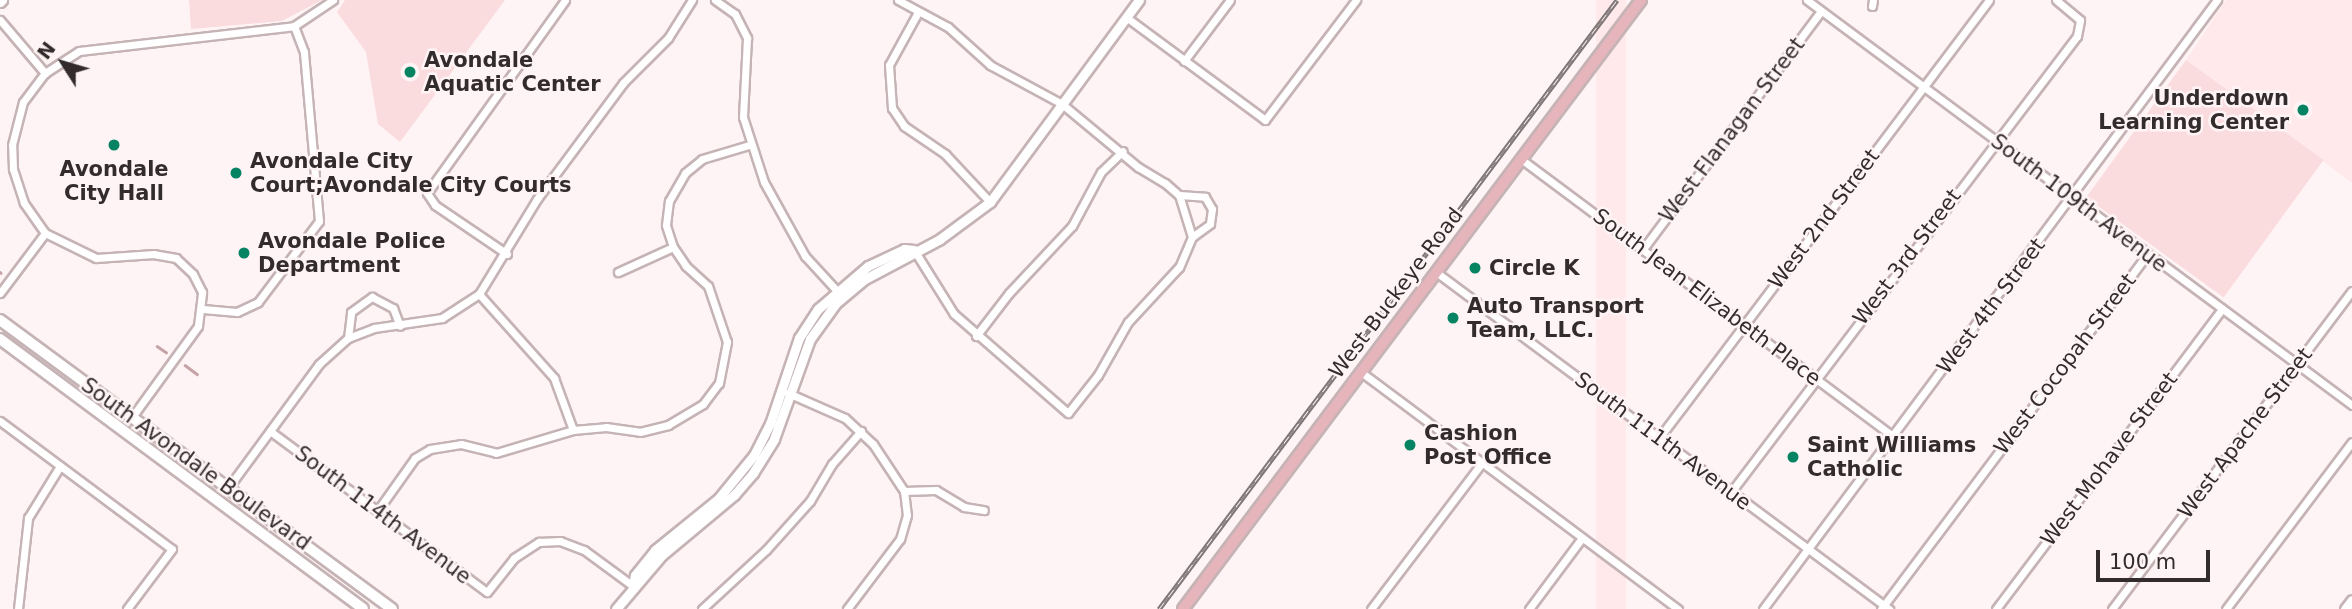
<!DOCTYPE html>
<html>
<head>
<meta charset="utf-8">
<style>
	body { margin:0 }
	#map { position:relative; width:2352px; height:609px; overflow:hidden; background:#fff4f5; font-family:"DejaVu Sans",sans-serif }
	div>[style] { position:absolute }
	.built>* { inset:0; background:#ffe9eb; transform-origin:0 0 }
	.green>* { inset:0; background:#fadbde; transform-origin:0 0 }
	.stream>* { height:2.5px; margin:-1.25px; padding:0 1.25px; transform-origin:1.25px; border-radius:1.25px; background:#c6a3a6 }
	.roads { filter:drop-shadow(2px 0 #c5b3b5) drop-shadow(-2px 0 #c5b3b5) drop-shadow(0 2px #c5b3b5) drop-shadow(0 -2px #c5b3b5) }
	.minor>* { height:7px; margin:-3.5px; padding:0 3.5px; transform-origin:3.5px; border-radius:3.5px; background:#fff }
	.tertiary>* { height:9px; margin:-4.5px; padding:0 4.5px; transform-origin:4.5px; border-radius:4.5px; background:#fff }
	.secondary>* { height:10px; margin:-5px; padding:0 5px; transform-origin:5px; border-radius:5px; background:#fff }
	.primary>* { height:10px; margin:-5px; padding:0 5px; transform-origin:5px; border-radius:5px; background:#e6b5bb }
	.rail>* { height:5px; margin-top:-2.5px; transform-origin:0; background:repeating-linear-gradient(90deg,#fff4f5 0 8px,#7f7677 0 16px); box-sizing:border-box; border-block:2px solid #7f7677 }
	.dots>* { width:19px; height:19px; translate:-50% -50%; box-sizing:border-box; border:4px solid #fff4f5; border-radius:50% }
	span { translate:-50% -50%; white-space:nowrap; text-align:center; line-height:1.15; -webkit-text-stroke:5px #fff4f5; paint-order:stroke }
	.poi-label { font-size:21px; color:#332c2d; font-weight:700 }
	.left { translate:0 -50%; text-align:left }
	.right { translate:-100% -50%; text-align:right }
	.street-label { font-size:21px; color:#332c2d }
	.north { position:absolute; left:28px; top:28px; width:70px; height:70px; -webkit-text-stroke:5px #fff4f5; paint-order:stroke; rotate:307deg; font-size:19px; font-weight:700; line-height:28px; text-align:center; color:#332c2d }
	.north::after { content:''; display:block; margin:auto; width:24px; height:32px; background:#332c2d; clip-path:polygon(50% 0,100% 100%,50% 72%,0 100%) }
	.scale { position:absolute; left:2096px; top:550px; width:114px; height:32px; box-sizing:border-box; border:4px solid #332c2d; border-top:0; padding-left:9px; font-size:21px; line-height:24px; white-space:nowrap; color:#332c2d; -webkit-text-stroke:5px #fff4f5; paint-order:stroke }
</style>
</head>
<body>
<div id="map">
	<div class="built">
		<div style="left:1596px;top:0;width:30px;height:763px"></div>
		<div style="clip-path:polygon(2226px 0,2352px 0,2352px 183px,2186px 60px)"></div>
	</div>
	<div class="green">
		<div style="clip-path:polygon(189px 0,322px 0,282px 21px,191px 29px)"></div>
		<div style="clip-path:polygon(345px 0,505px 0,400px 142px,378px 124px,366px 52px,337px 12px)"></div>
		<div style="left:2186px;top:60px;width:170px;height:170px;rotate:36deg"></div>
	</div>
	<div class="stream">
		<div style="left:0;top:272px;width:1px;rotate:45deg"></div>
		<div style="left:157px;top:346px;width:11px;rotate:34deg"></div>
		<div style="left:185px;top:365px;width:15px;rotate:37deg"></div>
	</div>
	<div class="roads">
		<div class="minor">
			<div style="left:715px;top:0;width:24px;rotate:35deg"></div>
			<div style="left:735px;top:14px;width:27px;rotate:63deg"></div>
			<div style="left:747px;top:38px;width:79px;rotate:92.9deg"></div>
			<div style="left:743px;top:117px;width:68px;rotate:72.1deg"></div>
			<div style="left:764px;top:182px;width:85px;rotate:61deg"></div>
			<div style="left:805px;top:256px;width:50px;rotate:47.4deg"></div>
			<div style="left:898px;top:0;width:57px;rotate:28.4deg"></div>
			<div style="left:948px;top:27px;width:57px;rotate:42.1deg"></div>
			<div style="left:990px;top:65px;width:82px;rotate:28.4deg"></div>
			<div style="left:1062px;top:104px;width:99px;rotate:39.7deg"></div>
			<div style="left:1138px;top:167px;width:31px;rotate:31deg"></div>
			<div style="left:1165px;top:183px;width:18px;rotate:41deg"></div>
			<div style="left:1179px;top:195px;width:44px;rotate:72.8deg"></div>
			<div style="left:1192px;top:237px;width:33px;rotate:113deg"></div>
			<div style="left:1179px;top:267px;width:75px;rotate:132.8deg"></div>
			<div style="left:1128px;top:322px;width:61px;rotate:119.5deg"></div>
			<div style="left:1098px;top:375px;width:48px;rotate:128.3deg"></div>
			<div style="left:1068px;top:413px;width:151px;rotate:-139deg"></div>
			<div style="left:954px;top:314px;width:75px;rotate:-122deg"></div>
			<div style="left:1807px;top:0;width:679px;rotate:36.62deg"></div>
			<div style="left:1872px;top:6px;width:6px;rotate:-81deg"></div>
			<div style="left:917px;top:14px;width:58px;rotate:118.8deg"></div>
			<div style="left:889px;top:65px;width:43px;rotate:86deg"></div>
			<div style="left:892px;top:108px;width:22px;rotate:56deg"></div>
			<div style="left:904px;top:126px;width:50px;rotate:34.3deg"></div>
			<div style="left:945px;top:154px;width:66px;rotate:46.8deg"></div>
			<div style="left:1126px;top:17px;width:173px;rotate:36.5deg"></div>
			<div style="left:1265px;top:120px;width:151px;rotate:-52.8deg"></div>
			<div style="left:0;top:20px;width:70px;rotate:49.7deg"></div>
			<div style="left:1184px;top:61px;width:76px;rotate:-53deg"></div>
			<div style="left:1521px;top:159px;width:464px;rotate:36.7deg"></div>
			<div style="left:1179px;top:195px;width:26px;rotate:4deg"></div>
			<div style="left:1205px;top:197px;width:14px;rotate:60deg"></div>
			<div style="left:1212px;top:209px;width:15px;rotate:98deg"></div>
			<div style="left:1210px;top:224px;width:22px;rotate:144deg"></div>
			<div style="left:1643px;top:249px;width:297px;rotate:-53.2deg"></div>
			<div style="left:507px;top:254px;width:87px;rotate:-145.8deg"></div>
			<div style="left:435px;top:205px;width:14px;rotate:-124deg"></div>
			<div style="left:427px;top:193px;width:237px;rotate:-54.4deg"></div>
			<div style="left:618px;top:272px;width:60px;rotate:-24.4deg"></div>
			<div style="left:1436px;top:272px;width:565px;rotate:36.65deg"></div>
			<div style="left:0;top:293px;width:75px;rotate:-53.1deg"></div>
			<div style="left:479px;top:294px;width:113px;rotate:48.2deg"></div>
			<div style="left:554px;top:378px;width:55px;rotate:69.9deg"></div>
			<div style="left:203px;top:309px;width:34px;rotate:5deg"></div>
			<div style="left:237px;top:312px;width:23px;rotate:-25deg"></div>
			<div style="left:258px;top:302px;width:101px;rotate:-53deg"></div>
			<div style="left:319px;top:221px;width:170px;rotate:-95.1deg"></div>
			<div style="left:304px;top:52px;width:28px;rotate:-111deg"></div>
			<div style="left:976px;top:336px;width:54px;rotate:-52.5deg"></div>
			<div style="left:1009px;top:293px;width:92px;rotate:-46.8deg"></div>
			<div style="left:1072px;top:226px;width:61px;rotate:-61.8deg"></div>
			<div style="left:1101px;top:172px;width:30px;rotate:-44deg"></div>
			<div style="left:348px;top:338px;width:26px;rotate:-83deg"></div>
			<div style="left:351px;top:312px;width:26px;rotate:-36deg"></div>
			<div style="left:372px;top:297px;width:24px;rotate:28deg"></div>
			<div style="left:393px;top:308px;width:19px;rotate:69deg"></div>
			<div style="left:1361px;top:372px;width:396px;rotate:36.8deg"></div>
			<div style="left:788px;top:393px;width:62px;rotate:23.7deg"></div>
			<div style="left:845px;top:418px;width:38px;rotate:43deg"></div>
			<div style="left:873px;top:444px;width:56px;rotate:56.6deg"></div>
			<div style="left:904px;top:491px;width:24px;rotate:83deg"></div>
			<div style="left:907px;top:515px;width:25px;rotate:106deg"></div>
			<div style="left:900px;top:539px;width:88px;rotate:127.1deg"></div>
			<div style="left:132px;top:417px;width:112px;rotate:-54deg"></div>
			<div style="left:198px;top:326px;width:34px;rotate:-83deg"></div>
			<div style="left:202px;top:292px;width:20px;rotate:-117deg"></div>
			<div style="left:193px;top:274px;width:23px;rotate:-137deg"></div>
			<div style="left:176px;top:258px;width:22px;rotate:-170deg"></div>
			<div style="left:154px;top:254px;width:58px;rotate:176.1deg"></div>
			<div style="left:96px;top:258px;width:57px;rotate:-153.9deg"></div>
			<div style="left:45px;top:233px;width:37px;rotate:-125deg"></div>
			<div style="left:24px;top:203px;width:36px;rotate:-108deg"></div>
			<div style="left:13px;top:169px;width:24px;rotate:-92deg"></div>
			<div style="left:12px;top:145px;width:44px;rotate:-75.7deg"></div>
			<div style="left:23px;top:102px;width:36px;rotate:-53deg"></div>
			<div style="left:45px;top:73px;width:40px;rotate:-32.9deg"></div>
			<div style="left:79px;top:51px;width:216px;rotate:-6.6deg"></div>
			<div style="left:294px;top:26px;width:47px;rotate:-33.7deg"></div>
			<div style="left:0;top:421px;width:214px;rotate:36.7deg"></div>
			<div style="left:172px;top:549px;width:75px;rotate:126.9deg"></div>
			<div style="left:270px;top:431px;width:270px;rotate:36.6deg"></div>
			<div style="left:487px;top:592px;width:43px;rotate:-51.5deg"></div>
			<div style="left:514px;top:558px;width:30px;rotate:-33deg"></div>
			<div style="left:539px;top:542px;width:21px;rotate:-3deg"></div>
			<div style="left:560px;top:541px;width:26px;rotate:21deg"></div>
			<div style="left:584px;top:550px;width:61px;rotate:36.3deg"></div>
			<div style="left:1659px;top:438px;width:548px;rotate:-53deg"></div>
			<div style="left:228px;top:488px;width:154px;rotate:-53.7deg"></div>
			<div style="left:319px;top:364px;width:39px;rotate:-42deg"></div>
			<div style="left:348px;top:338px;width:28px;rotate:-21deg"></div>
			<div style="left:374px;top:328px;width:69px;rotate:-8.4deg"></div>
			<div style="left:442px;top:318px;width:44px;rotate:-33deg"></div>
			<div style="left:479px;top:294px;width:111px;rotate:-58.6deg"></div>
			<div style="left:537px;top:199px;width:144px;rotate:-53.4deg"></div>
			<div style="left:623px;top:83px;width:64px;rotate:-45deg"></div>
			<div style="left:668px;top:38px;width:45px;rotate:-57.7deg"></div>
			<div style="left:904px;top:491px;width:32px;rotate:-2deg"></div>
			<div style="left:936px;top:490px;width:33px;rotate:31deg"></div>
			<div style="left:964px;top:507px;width:20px;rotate:9deg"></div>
			<div style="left:1731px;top:492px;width:572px;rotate:-52.81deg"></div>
			<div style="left:2077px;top:36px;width:16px;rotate:-79deg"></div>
			<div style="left:2080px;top:20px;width:31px;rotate:-140deg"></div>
			<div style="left:378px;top:510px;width:64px;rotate:-54.6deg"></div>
			<div style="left:415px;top:458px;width:17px;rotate:-31deg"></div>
			<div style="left:430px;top:449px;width:31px;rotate:-9deg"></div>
			<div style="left:461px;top:444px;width:36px;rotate:14deg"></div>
			<div style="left:496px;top:453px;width:80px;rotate:-16.6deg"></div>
			<div style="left:573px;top:430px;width:33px;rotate:-5deg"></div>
			<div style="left:606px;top:427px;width:34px;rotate:8deg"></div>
			<div style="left:640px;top:432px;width:29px;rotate:-14deg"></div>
			<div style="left:668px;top:425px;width:41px;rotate:-31deg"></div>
			<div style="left:703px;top:404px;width:26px;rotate:-53deg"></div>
			<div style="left:719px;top:383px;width:42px;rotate:-79deg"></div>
			<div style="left:727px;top:342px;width:59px;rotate:-108.7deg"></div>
			<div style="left:708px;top:286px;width:30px;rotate:-138deg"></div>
			<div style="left:686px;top:266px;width:23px;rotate:-124deg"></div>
			<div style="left:673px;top:247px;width:23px;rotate:-108deg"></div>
			<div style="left:666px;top:225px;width:24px;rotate:-83deg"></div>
			<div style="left:669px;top:201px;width:32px;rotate:-60deg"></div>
			<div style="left:685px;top:173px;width:22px;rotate:-39deg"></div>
			<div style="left:702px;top:159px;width:49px;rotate:-16.6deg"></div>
			<div style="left:18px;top:609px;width:92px;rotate:-83.7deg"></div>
			<div style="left:28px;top:518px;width:61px;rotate:-58.4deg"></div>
			<div style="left:702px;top:609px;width:87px;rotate:-42.7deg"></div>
			<div style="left:766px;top:550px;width:66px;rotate:-48.1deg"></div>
			<div style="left:810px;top:501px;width:43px;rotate:-59.3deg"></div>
			<div style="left:832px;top:464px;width:44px;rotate:-48.7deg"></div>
			<div style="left:1371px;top:609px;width:183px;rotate:-52.8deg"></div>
			<div style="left:1529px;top:609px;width:89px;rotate:-53.3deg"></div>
			<div style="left:1763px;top:609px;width:760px;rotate:-53.3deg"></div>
			<div style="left:1881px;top:609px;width:444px;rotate:-53.1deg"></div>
			<div style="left:1996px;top:609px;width:376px;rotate:-53deg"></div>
			<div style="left:2112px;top:609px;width:398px;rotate:-53deg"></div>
			<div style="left:2226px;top:609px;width:209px;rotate:-53deg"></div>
		</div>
		<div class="tertiary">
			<div style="left:0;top:2px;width:3px;rotate:-45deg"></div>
			<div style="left:633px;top:586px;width:11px;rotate:-80deg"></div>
			<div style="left:635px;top:575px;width:32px;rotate:-51deg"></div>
			<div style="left:655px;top:550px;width:81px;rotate:-39deg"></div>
			<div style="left:718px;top:499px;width:57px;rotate:-50.7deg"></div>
			<div style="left:754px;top:455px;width:35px;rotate:-63deg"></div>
			<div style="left:770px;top:424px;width:91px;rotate:-71.4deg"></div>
			<div style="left:799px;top:338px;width:35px;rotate:-57deg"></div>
			<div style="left:818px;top:309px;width:66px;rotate:-40.7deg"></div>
			<div style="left:868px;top:266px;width:40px;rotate:-25deg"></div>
			<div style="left:904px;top:249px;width:10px;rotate:6deg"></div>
			<div style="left:616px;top:609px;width:71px;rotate:-49.6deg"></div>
			<div style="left:662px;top:555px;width:94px;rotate:-39.8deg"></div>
			<div style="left:734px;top:495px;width:29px;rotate:-49deg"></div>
			<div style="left:753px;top:473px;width:40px;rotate:-58deg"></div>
			<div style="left:774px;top:439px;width:106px;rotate:-70.2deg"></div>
			<div style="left:810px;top:339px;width:44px;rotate:-54.2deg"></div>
			<div style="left:836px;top:303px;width:35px;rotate:-40deg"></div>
			<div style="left:863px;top:280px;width:87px;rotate:-28deg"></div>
			<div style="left:940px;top:239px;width:62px;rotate:-36.5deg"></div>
			<div style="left:990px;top:202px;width:251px;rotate:-53.6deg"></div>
			<div style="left:2345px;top:609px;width:11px;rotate:-52deg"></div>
		</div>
		<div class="secondary">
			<div style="left:0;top:320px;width:487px;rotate:36.4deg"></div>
			<div style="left:0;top:339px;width:452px;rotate:36.6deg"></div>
		</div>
		<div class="primary">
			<div style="left:1183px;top:609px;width:762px;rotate:-53.05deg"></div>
		</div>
	</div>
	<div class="rail">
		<div style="left:1159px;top:609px;width:762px;rotate:-53.05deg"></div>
	</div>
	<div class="dots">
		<div style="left:410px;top:72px;background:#068363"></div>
		<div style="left:2303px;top:110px;background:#068363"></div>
		<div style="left:114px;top:145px;background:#068363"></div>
		<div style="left:236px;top:173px;background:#068363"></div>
		<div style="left:244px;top:253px;background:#068363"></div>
		<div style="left:1475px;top:268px;background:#068363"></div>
		<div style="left:1453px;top:318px;background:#068363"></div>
		<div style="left:1410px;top:445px;background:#068363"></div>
		<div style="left:1793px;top:457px;background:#068363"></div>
	</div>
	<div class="poi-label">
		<span class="left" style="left:424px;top:72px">Avondale<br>Aquatic Center</span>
		<span class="right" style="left:2289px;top:110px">Underdown<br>Learning Center</span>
		<span class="left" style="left:250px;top:173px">Avondale City<br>Court;Avondale City Courts</span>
		<span style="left:114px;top:181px">Avondale<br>City Hall</span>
		<span class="left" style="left:258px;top:253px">Avondale Police<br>Department</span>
		<span class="left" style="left:1489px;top:268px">Circle K</span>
		<span class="left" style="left:1467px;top:318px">Auto Transport<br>Team, LLC.</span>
		<span class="left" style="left:1424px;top:445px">Cashion<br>Post Office</span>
		<span class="left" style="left:1807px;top:457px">Saint Williams<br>Catholic</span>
	</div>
	<div class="street-label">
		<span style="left:1732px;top:130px;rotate:-53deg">West Flanagan Street</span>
		<span style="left:2079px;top:203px;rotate:37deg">South 109th Avenue</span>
		<span style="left:1824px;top:219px;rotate:-53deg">West 2nd Street</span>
		<span style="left:1907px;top:257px;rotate:-53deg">West 3rd Street</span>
		<span style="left:1396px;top:293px;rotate:-53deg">West Buckeye Road</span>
		<span style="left:1707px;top:297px;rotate:37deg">South Jean Elizabeth Place</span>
		<span style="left:1991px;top:306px;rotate:-53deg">West 4th Street</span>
		<span style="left:2065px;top:364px;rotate:-53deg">West Cocopah Street</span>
		<span style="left:2245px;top:433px;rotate:-53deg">West Apache Street</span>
		<span style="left:1663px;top:441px;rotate:37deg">South 111th Avenue</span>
		<span style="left:2109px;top:459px;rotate:-53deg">West Mohave Street</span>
		<span style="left:196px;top:464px;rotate:36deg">South Avondale Boulevard</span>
		<span style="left:383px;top:515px;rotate:37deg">South 114th Avenue</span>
	</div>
	<div class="north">N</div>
	<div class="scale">100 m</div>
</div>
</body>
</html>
